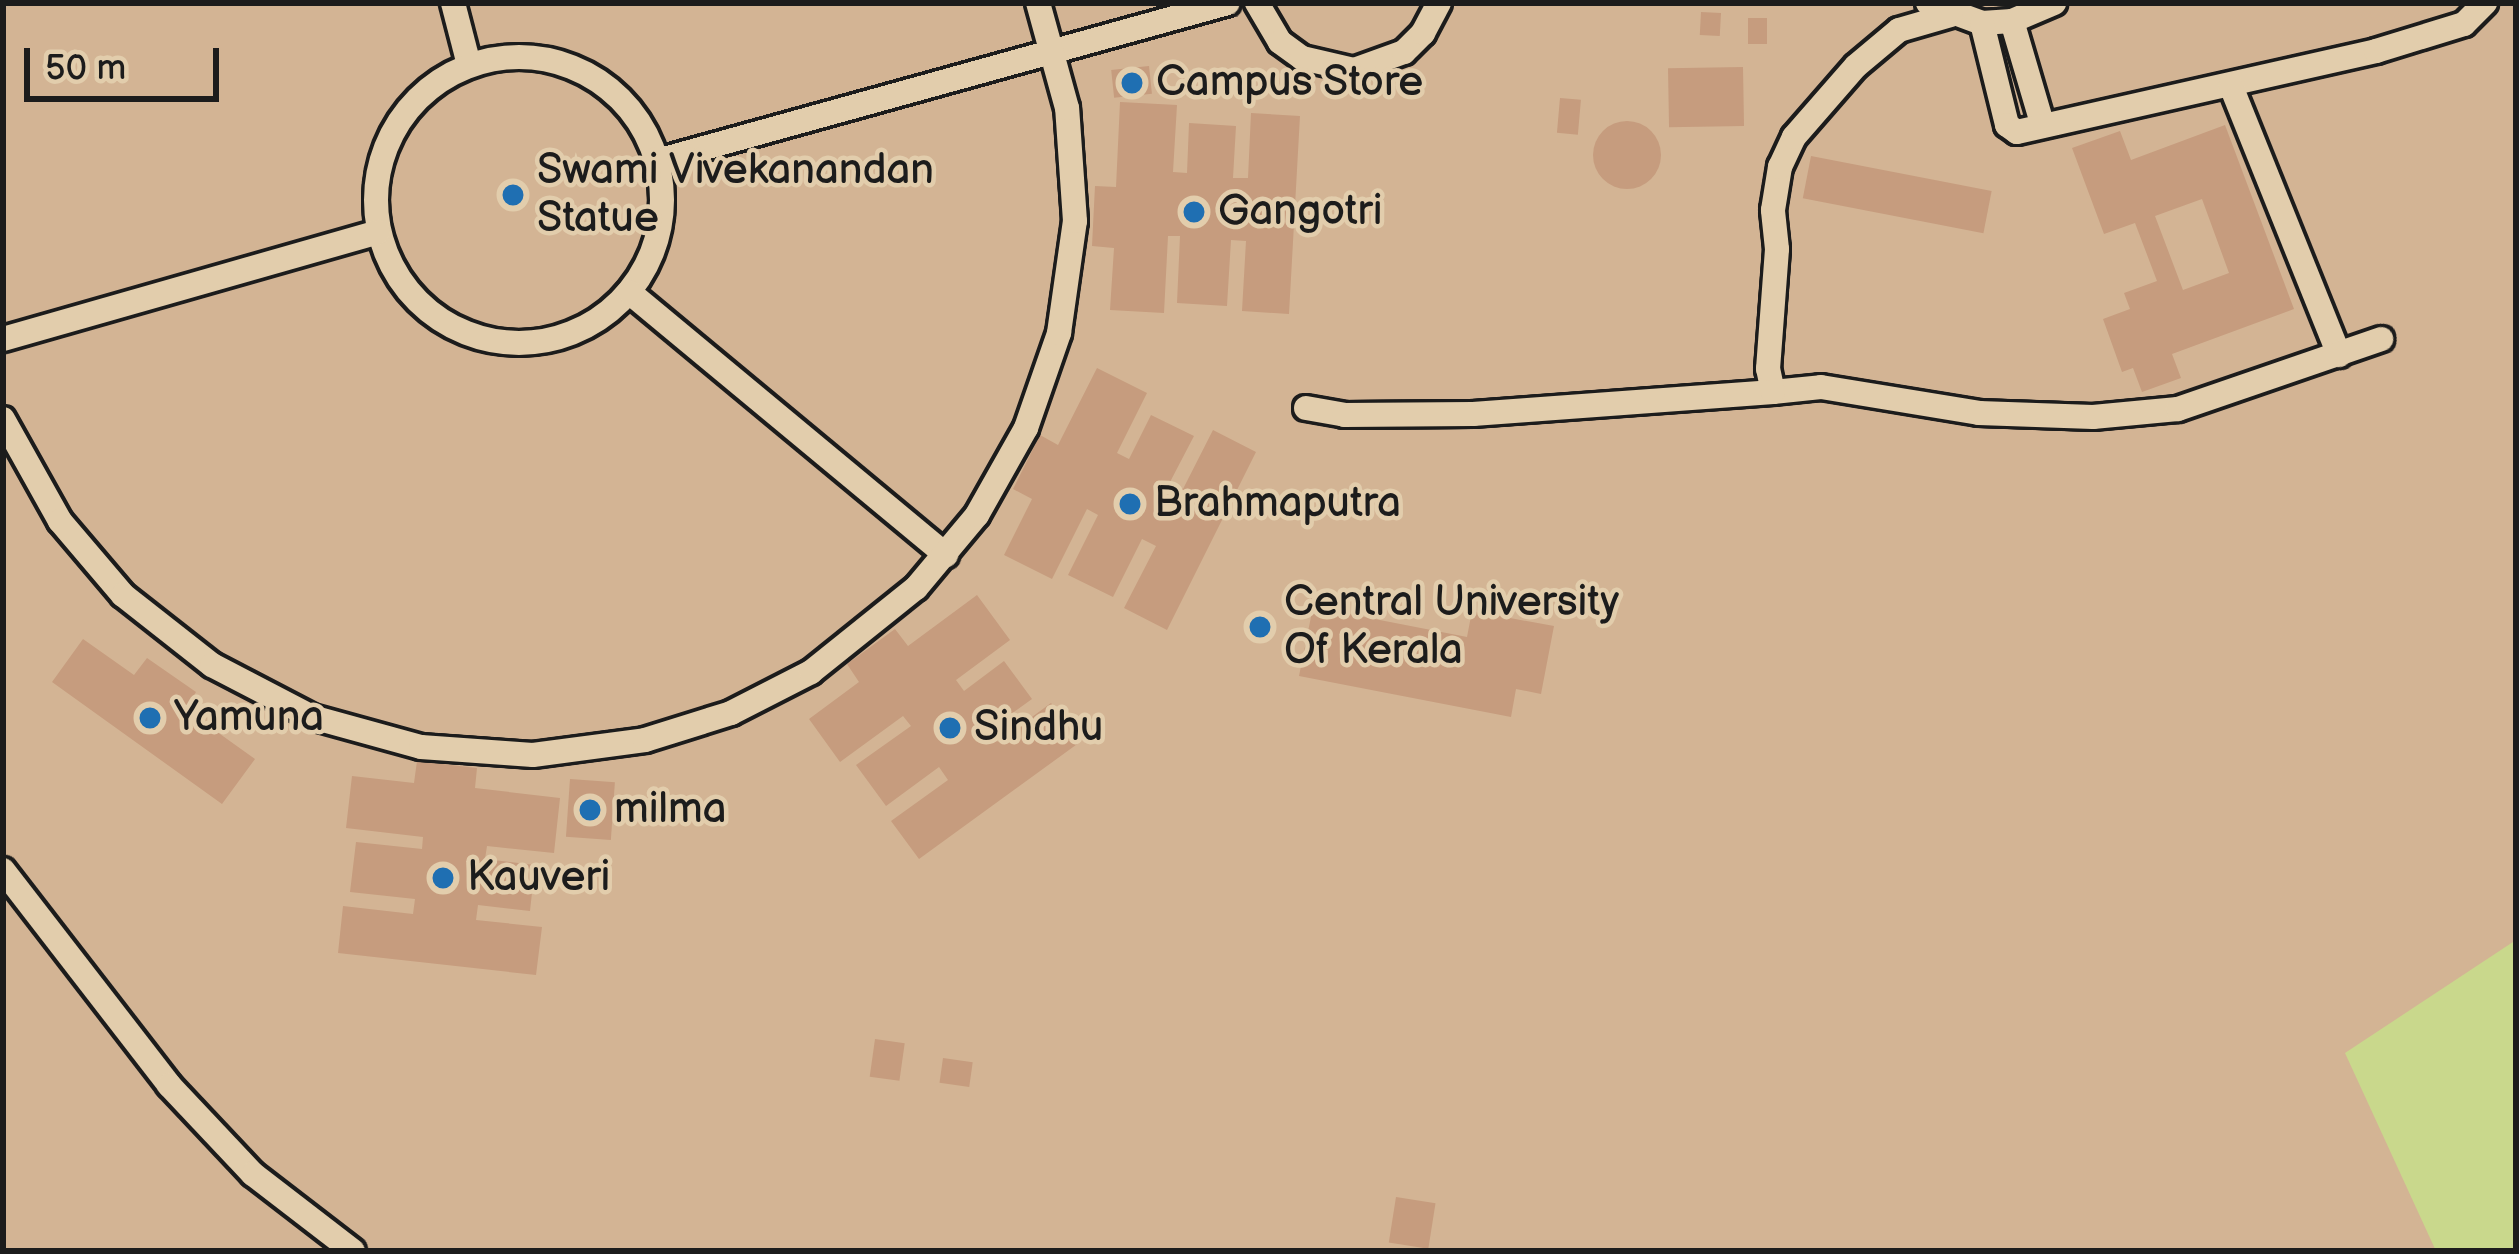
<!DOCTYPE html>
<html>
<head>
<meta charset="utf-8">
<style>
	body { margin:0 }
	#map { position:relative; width:2519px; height:1254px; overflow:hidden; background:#dec2a1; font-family:"Balsamiq Sans",sans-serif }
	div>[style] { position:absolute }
	.built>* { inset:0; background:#d3b494; transform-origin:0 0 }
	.green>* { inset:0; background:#c9d88c }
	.building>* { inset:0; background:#c69c7e; transform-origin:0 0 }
	.round { border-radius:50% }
	.roads { filter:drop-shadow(3px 0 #1c1c1c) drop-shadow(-3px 0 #1c1c1c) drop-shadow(0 3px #1c1c1c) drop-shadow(0 -3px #1c1c1c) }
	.street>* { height:24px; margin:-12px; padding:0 12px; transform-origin:12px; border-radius:12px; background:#e2cdac }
	.street>.ring { margin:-12px; padding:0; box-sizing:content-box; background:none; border:24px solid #e2cdac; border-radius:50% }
	.dots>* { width:33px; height:33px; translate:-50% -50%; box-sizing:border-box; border:6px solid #e2cdac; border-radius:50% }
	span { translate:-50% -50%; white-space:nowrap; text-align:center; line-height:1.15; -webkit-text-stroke:9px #e2cdac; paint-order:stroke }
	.poi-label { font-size:42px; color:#1c1c1c }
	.left { translate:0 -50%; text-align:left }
	.frame { position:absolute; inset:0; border:6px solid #1c1c1c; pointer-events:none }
	.scale { position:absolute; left:24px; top:48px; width:195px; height:54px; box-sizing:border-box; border:6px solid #1c1c1c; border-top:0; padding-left:15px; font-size:36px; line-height:42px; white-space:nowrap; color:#1c1c1c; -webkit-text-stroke:9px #e2cdac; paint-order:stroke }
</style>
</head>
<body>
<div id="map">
	<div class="built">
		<div style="left:3px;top:3px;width:2513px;height:1248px"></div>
	</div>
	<div class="green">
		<div style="clip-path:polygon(2516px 940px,2516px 1251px,2436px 1251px,2345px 1053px)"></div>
	</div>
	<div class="building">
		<div style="left:1701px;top:12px;width:20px;height:23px;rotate:3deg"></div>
		<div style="left:1748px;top:18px;width:19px;height:26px"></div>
		<div style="left:1149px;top:66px;width:28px;height:38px;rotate:84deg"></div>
		<div style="left:1743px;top:67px;width:59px;height:75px;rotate:89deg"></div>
		<div style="left:1560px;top:98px;width:21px;height:35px;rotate:5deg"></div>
		<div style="clip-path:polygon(1120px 102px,1177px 105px,1173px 172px,1187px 173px,1189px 123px,1236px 126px,1233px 178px,1248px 178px,1251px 113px,1300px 116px,1289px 314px,1242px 311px,1246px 241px,1231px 240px,1227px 306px,1177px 303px,1180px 236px,1168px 236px,1164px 313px,1110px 310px,1114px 248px,1092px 246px,1095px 186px,1116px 187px)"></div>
		<div class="round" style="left:1593px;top:121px;width:68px;height:68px"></div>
		<div style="clip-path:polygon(evenodd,2225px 125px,2294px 309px,2172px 354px,2181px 378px,2142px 392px,2133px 368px,2122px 372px,2103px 319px,2130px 309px,2124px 293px,2157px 281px,2135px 223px,2104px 234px,2072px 148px,2120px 131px,2131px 160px,2225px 125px,2202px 199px,2229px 273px,2183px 290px,2155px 216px,2202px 199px)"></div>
		<div style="left:1811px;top:156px;width:184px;height:43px;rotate:11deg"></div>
		<div style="clip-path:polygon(1097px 368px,1147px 393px,1117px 453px,1129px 459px,1151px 415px,1194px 436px,1170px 482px,1183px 489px,1213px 430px,1256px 452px,1167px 630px,1124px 608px,1156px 546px,1142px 539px,1113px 597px,1068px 575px,1098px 515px,1087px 509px,1052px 579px,1004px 555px,1032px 499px,1013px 489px,1040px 435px,1058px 445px)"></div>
		<div style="clip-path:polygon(977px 595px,1010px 640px,956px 680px,964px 691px,1004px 661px,1032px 699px,989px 730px,998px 742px,1051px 703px,1080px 742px,919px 859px,891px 821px,948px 780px,939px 767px,886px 806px,856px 765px,911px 726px,903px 716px,840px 762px,809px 719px,859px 682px,847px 664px,895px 629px,908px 646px)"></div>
		<div style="clip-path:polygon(1313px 607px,1467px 637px,1472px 611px,1554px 626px,1541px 694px,1516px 689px,1511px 717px,1299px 676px)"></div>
		<div style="clip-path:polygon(83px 639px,134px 675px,147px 658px,196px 692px,185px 709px,255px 759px,222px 804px,52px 682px)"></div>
		<div style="clip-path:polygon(417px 761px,477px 768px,475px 788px,560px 798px,554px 853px,487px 846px,485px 859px,535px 865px,530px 911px,478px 905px,476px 920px,542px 927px,536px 975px,338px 953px,343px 906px,413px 914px,415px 899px,350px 892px,356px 842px,422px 849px,423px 837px,346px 828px,352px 776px,414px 783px)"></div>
		<div style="left:570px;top:779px;width:45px;height:58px;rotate:4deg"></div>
		<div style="left:875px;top:1039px;width:30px;height:38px;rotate:8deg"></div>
		<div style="left:943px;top:1058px;width:30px;height:25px;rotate:8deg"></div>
		<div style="left:1396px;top:1197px;width:40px;height:46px;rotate:9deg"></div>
	</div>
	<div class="roads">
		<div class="street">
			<div style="left:453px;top:3px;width:64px;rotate:75.5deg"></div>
			<div style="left:1257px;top:3px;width:45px;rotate:59.5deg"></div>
			<div style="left:1280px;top:42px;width:27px;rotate:36deg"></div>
			<div style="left:1302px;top:58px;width:53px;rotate:13deg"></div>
			<div style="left:1354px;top:70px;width:53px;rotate:-19.8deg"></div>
			<div style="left:1404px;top:52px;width:27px;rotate:-45deg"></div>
			<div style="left:1423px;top:33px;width:34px;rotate:-62deg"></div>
			<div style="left:1928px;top:3px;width:58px;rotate:20.3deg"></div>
			<div style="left:1982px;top:23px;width:30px;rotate:-4deg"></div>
			<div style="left:2012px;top:21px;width:46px;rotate:-23.2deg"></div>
			<div style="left:2012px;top:21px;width:109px;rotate:73.6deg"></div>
			<div style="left:1982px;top:23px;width:105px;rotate:76.2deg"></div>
			<div style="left:2007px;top:125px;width:12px;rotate:35deg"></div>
			<div style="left:2017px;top:132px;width:368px;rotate:-12.7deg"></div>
			<div style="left:2376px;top:51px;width:92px;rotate:-17.1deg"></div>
			<div style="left:2464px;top:24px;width:30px;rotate:-45deg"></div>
			<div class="ring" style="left:376px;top:57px;width:262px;height:262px"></div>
			<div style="left:2231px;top:86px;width:290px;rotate:68.1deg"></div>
			<div style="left:657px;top:161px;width:592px;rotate:-15.47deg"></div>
			<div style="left:629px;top:292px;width:412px;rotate:39.7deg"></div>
			<div style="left:3px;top:339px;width:390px;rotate:-15.9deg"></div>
			<div style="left:1773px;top:392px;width:48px;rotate:-5.9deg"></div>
			<div style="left:1821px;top:387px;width:160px;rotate:9.3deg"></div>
			<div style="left:1979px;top:413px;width:114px;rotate:2deg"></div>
			<div style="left:2093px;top:417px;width:85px;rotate:-5.4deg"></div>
			<div style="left:2178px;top:409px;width:215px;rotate:-19deg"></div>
			<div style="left:1306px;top:408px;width:39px;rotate:10deg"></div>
			<div style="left:1344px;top:415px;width:129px;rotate:-0.4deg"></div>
			<div style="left:1473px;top:414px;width:301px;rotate:-4.2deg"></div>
			<div style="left:1773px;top:392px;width:24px;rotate:-102deg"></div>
			<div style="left:1768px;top:369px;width:120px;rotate:-85.7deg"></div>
			<div style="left:1777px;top:249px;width:39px;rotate:-96deg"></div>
			<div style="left:1773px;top:210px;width:44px;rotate:-80.8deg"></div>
			<div style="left:1780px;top:167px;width:33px;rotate:-65deg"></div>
			<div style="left:1794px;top:137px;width:94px;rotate:-48.9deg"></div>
			<div style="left:1856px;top:66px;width:56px;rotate:-39.9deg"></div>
			<div style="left:1899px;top:30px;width:54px;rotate:-16.1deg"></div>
			<div style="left:3px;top:419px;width:117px;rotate:60.8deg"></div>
			<div style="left:60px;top:521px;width:97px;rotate:49.6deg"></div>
			<div style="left:123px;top:595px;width:113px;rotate:38.2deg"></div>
			<div style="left:212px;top:665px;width:113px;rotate:27.5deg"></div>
			<div style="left:312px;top:717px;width:113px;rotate:15.4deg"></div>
			<div style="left:421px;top:747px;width:112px;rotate:4.1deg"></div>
			<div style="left:533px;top:755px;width:113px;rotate:-7.6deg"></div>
			<div style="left:645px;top:740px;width:90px;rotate:-17.4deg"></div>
			<div style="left:731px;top:713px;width:90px;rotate:-27.1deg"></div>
			<div style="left:811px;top:672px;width:134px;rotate:-38.7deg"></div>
			<div style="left:916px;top:588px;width:95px;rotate:-50.1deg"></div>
			<div style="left:977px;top:515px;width:100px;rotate:-60.6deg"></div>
			<div style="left:1026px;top:428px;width:101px;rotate:-70.8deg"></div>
			<div style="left:1059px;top:333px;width:113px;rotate:-81.9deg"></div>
			<div style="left:1075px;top:221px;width:113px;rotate:-94deg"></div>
			<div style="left:1067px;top:108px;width:109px;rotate:-105.4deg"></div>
			<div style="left:3px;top:870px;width:272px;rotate:52.3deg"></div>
			<div style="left:169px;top:1085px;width:122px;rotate:46.7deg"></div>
			<div style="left:253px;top:1174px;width:126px;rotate:37.6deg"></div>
		</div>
	</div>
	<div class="dots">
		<div style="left:1132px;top:83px;background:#1f6fb2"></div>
		<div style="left:513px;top:195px;background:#1f6fb2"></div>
		<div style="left:1194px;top:212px;background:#1f6fb2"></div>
		<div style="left:1130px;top:504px;background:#1f6fb2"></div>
		<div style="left:1260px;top:627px;background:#1f6fb2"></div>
		<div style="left:150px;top:718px;background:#1f6fb2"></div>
		<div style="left:950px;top:728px;background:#1f6fb2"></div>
		<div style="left:590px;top:810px;background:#1f6fb2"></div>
		<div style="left:443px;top:878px;background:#1f6fb2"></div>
	</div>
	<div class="poi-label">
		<span class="left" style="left:1156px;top:83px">Campus Store</span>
		<span class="left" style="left:537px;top:195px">Swami Vivekanandan<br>Statue</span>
		<span class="left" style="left:1218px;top:212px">Gangotri</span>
		<span class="left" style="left:1154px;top:504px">Brahmaputra</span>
		<span class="left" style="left:1284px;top:627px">Central University<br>Of Kerala</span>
		<span class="left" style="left:174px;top:718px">Yamuna</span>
		<span class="left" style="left:974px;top:728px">Sindhu</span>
		<span class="left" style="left:614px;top:810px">milma</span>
		<span class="left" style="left:467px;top:878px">Kauveri</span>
	</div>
	<div class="frame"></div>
	<div class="scale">50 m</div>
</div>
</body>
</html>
